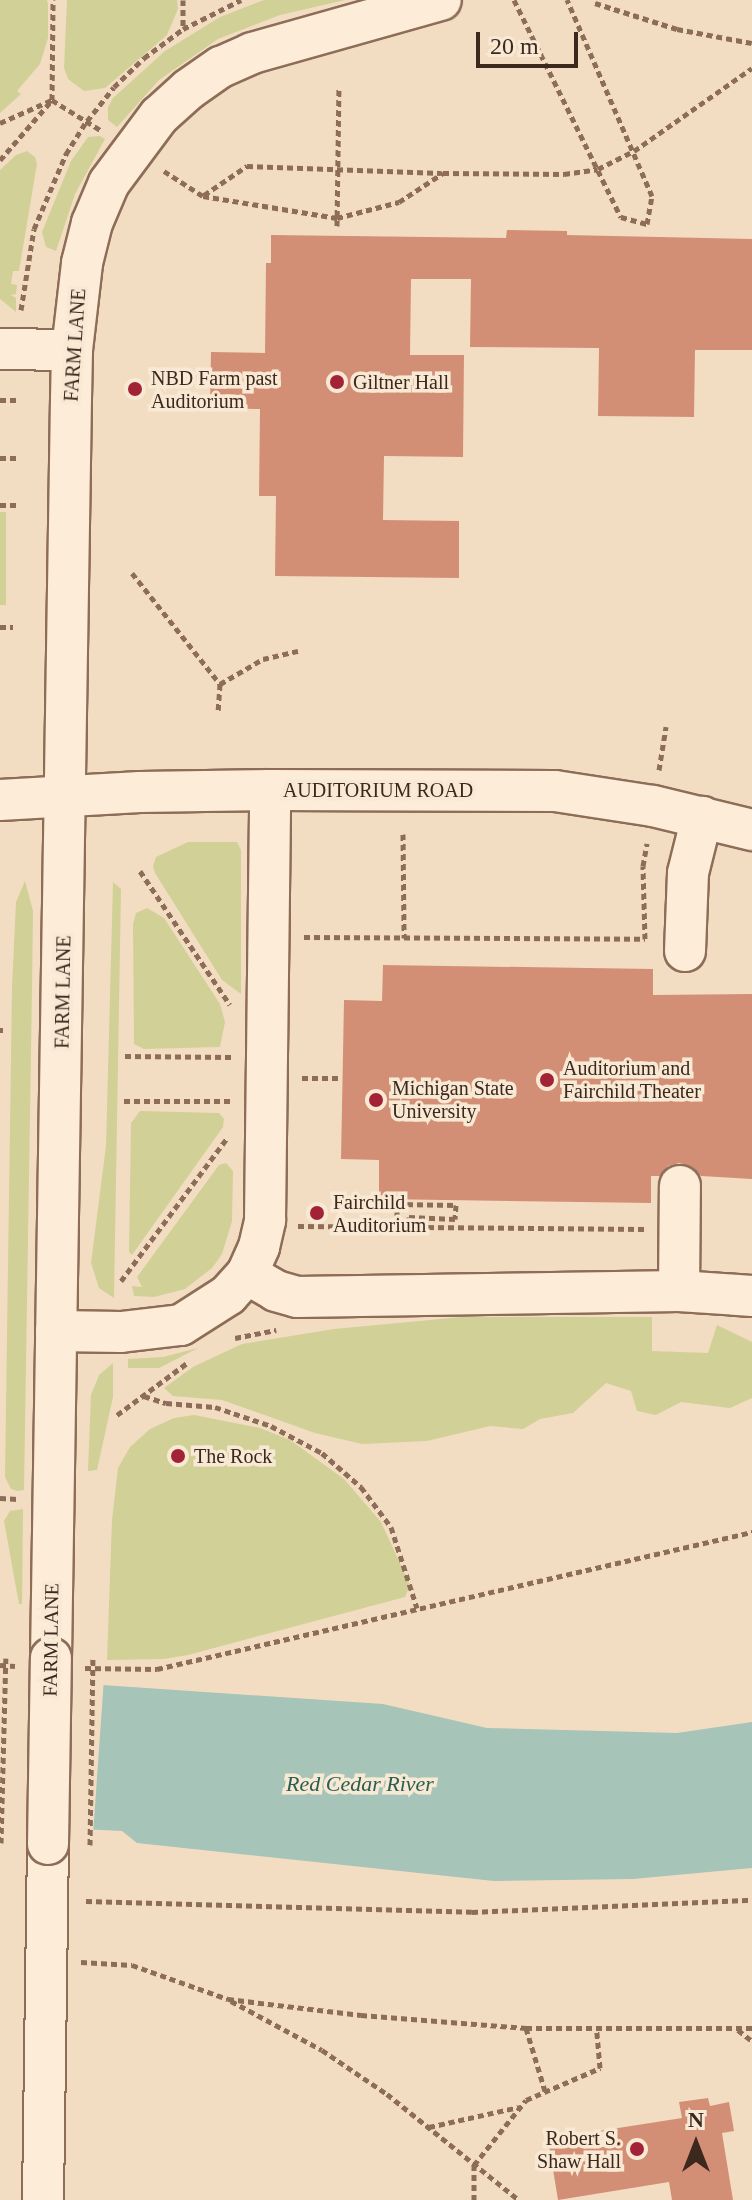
<!DOCTYPE html>
<html>
<head>
<meta charset="utf-8">
<style>
	body { margin:0 }
	#map { position:relative; width:752px; height:2200px; overflow:hidden; background:#f2ddc3; font-family:Georgia,serif }
	div>[style] { position:absolute }
	.green>* { inset:0; background:#d1d096; transform-origin:0 0 }
	.water>* { inset:0; background:#a6c4b7 }
	.pier>* { inset:0; background:#f2ddc3; transform-origin:0 0 }
	.building>* { inset:0; background:#d38f76 }
	.path>* { height:5px; margin-top:-2.5px; transform-origin:0; background:repeating-linear-gradient(90deg,#8e6d58 0 6px,transparent 0 10px) }
	.roads { filter:drop-shadow(2px 0 #8e6d58) drop-shadow(-2px 0 #8e6d58) drop-shadow(0 2px #8e6d58) drop-shadow(0 -2px #8e6d58) }
	.minor>* { height:40px; margin:-20px; padding:0 20px; transform-origin:20px; border-radius:20px; background:#fcecd8 }
	.path-bridge>* { height:5px; margin-top:-2.5px; transform-origin:0; background:repeating-linear-gradient(90deg,#8e6d58 0 6px,transparent 0 10px) }
	.bridges { filter:drop-shadow(2px 0 #8e6d58) drop-shadow(-2px 0 #8e6d58) drop-shadow(0 2px #8e6d58) drop-shadow(0 -2px #8e6d58) }
	.minor-bridge>* { height:40px; margin:-20px; padding:0 20px; transform-origin:20px; border-radius:20px; background:#fcecd8 }
	.dots>* { width:22px; height:22px; translate:-50% -50%; box-sizing:border-box; border:4px solid #f8e9d4; border-radius:50% }
	span { translate:-50% -50%; white-space:nowrap; text-align:center; line-height:1.15; -webkit-text-stroke:7px #f8e9d4; paint-order:stroke }
	.street-label { font-size:20px; color:#3d281d }
	.poi-label { font-size:20px; color:#3d281d }
	.left { translate:0 -50%; text-align:left }
	.right { translate:-100% -50%; text-align:right }
	.water-label { font-size:22px; color:#2b5e53; font-style:italic }
	.north { position:absolute; left:656px; top:2104px; width:80px; height:80px; -webkit-text-stroke:6px #f8e9d4; paint-order:stroke; rotate:0deg; font-size:22px; font-weight:700; line-height:32px; text-align:center; color:#3d281d }
	.north::after { content:''; display:block; margin:auto; width:28px; height:36px; background:#3d281d; clip-path:polygon(50% 0,100% 100%,50% 72%,0 100%) }
	.scale { position:absolute; left:476px; top:32px; width:102px; height:36px; box-sizing:border-box; border:4px solid #3d281d; border-top:0; padding-left:10px; font-size:24px; line-height:28px; white-space:nowrap; color:#3d281d; -webkit-text-stroke:6px #f8e9d4; paint-order:stroke }
</style>
</head>
<body>
<div id="map">
	<div class="green">
		<div style="clip-path:polygon(0 0,47px 0,48px 4px,48px 38px,40px 64px,17px 91px,21px 94px,0 113px)"></div>
		<div style="clip-path:polygon(67px 0,177px 0,178px 9px,167px 35px,105px 88px,84px 91px,68px 79px,64px 68px)"></div>
		<div style="clip-path:polygon(264px 0,345px 0,280px 15px,218px 39px,159px 80px,117px 127px,108px 120px,108px 107px,113px 98px,165px 51px,220px 17px)"></div>
		<div style="clip-path:polygon(100px 136px,105px 139px,75px 194px,56px 251px,46px 247px,42px 232px,71px 161px,88px 137px)"></div>
		<div style="clip-path:polygon(27px 151px,35px 157px,37px 164px,19px 271px,13px 271px,11px 284px,17px 285px,16px 294px,11px 295px,16px 298px,16px 312px,0 299px,0 170px,16px 155px)"></div>
		<div style="left:0;top:512px;width:6px;height:93px"></div>
		<div style="clip-path:polygon(188px 842px,237px 842px,241px 850px,241px 994px,222px 980px,155px 873px,153px 866px,156px 857px)"></div>
		<div style="clip-path:polygon(25px 881px,33px 911px,32px 989px,24px 1490px,18px 1491px,11px 1489px,5px 1477px,12px 987px,16px 902px)"></div>
		<div style="clip-path:polygon(113px 882px,121px 889px,114px 1298px,99px 1288px,91px 1263px,106px 1146px)"></div>
		<div style="clip-path:polygon(147px 908px,164px 918px,220px 1004px,225px 1022px,220px 1047px,144px 1049px,134px 1044px,133px 924px,136px 913px)"></div>
		<div style="clip-path:polygon(140px 1111px,219px 1113px,224px 1119px,223px 1127px,132px 1255px,129px 1252px,131px 1123px)"></div>
		<div style="clip-path:polygon(226px 1163px,233px 1171px,232px 1221px,222px 1254px,212px 1268px,185px 1289px,154px 1297px,134px 1296px,132px 1286px,142px 1287px,137px 1277px,219px 1165px)"></div>
		<div style="clip-path:polygon(462px 1317px,652px 1317px,652px 1351px,708px 1353px,717px 1325px,752px 1342px,752px 1398px,730px 1408px,681px 1402px,656px 1415px,637px 1411px,631px 1391px,606px 1383px,573px 1413px,540px 1419px,523px 1429px,490px 1426px,427px 1441px,362px 1444px,315px 1433px,222px 1400px,173px 1396px,164px 1388px,193px 1367px,242px 1344px,334px 1329px)"></div>
		<div style="clip-path:polygon(198px 1348px,159px 1368px,128px 1368px,128px 1359px,163px 1357px)"></div>
		<div style="clip-path:polygon(113px 1363px,113px 1397px,97px 1470px,88px 1471px,91px 1395px,99px 1375px)"></div>
		<div style="clip-path:polygon(194px 1415px,260px 1428px,290px 1440px,344px 1479px,381px 1522px,410px 1585px,405px 1597px,188px 1655px,164px 1659px,107px 1660px,112px 1520px,118px 1468px,130px 1447px,150px 1429px,174px 1418px)"></div>
		<div style="clip-path:polygon(23px 1509px,22px 1604px,19px 1604px,4px 1521px,10px 1511px)"></div>
	</div>
	<div class="water">
		<div style="clip-path:polygon(0 1678px,383px 1704px,487px 1728px,677px 1733px,752px 1722px,752px 1868px,633px 1879px,494px 1881px,137px 1843px,122px 1831px,0 1825px)"></div>
	</div>
	<div class="pier">
		<div style="left:0;top:1674px;width:104px;height:155px;rotate:4deg"></div>
	</div>
	<div class="building">
		<div style="clip-path:polygon(507px 230px,567px 231px,567px 235px,752px 239px,752px 350px,695px 350px,694px 417px,598px 416px,599px 348px,470px 347px,471px 279px,411px 279px,410px 355px,464px 355px,463px 457px,384px 456px,383px 520px,459px 521px,459px 578px,275px 576px,276px 496px,259px 496px,260px 409px,210px 408px,211px 352px,265px 353px,266px 263px,271px 263px,271px 235px,506px 238px)"></div>
		<div style="clip-path:polygon(383px 965px,653px 969px,653px 995px,752px 994px,752px 1179px,701px 1176px,692px 1167px,679px 1163px,668px 1166px,660px 1176px,651px 1176px,651px 1203px,379px 1199px,379px 1160px,341px 1159px,344px 1000px,382px 1001px)"></div>
		<div style="clip-path:polygon(708px 2098px,710px 2106px,729px 2102px,734px 2131px,722px 2133px,733px 2200px,672px 2200px,669px 2182px,558px 2200px,548px 2139px,682px 2118px,679px 2102px)"></div>
	</div>
	<div class="path">
		<div style="left:183px;top:0;width:29px;rotate:90deg"></div>
		<div style="left:514px;top:0;width:242px;rotate:63.8deg"></div>
		<div style="left:621px;top:217px;width:27px;rotate:15deg"></div>
		<div style="left:647px;top:224px;width:28px;rotate:-80deg"></div>
		<div style="left:652px;top:196px;width:214px;rotate:-113.4deg"></div>
		<div style="left:595px;top:3px;width:86px;rotate:17.6deg"></div>
		<div style="left:677px;top:29px;width:76px;rotate:10.6deg"></div>
		<div style="left:0;top:123px;width:57px;rotate:-23.9deg"></div>
		<div style="left:52px;top:100px;width:59px;rotate:31.8deg"></div>
		<div style="left:0;top:160px;width:79px;rotate:-49.1deg"></div>
		<div style="left:52px;top:100px;width:100px;rotate:-89.4deg"></div>
		<div style="left:164px;top:171px;width:46px;rotate:32.7deg"></div>
		<div style="left:203px;top:196px;width:136px;rotate:9.3deg"></div>
		<div style="left:337px;top:218px;width:64px;rotate:-14.5deg"></div>
		<div style="left:399px;top:202px;width:53px;rotate:-33.4deg"></div>
		<div style="left:443px;top:173px;width:121px;rotate:0.5deg"></div>
		<div style="left:564px;top:174px;width:34px;rotate:-8deg"></div>
		<div style="left:598px;top:169px;width:40px;rotate:-26.6deg"></div>
		<div style="left:634px;top:151px;width:144px;rotate:-35.1deg"></div>
		<div style="left:204px;top:195px;width:52px;rotate:-34deg"></div>
		<div style="left:247px;top:166px;width:194px;rotate:2.1deg"></div>
		<div style="left:337px;top:226px;width:137px;rotate:-89.2deg"></div>
		<div style="left:21px;top:310px;width:82px;rotate:-80.9deg"></div>
		<div style="left:34px;top:229px;width:82px;rotate:-66.9deg"></div>
		<div style="left:66px;top:154px;width:39px;rotate:-58deg"></div>
		<div style="left:87px;top:121px;width:43px;rotate:-51.5deg"></div>
		<div style="left:114px;top:87px;width:42px;rotate:-44deg"></div>
		<div style="left:144px;top:58px;width:49px;rotate:-36.6deg"></div>
		<div style="left:183px;top:29px;width:65px;rotate:-26.6deg"></div>
		<div style="left:0;top:400px;width:18px"></div>
		<div style="left:0;top:458px;width:16px"></div>
		<div style="left:0;top:505px;width:16px"></div>
		<div style="left:132px;top:573px;width:142px;rotate:51.6deg"></div>
		<div style="left:220px;top:684px;width:28px;rotate:94deg"></div>
		<div style="left:0;top:627px;width:13px"></div>
		<div style="left:220px;top:684px;width:50px;rotate:-30.2deg"></div>
		<div style="left:263px;top:659px;width:36px;rotate:-13deg"></div>
		<div style="left:659px;top:770px;width:44px;rotate:-80.8deg"></div>
		<div style="left:403px;top:834px;width:104px;rotate:89.4deg"></div>
		<div style="left:140px;top:871px;width:161px;rotate:56.1deg"></div>
		<div style="left:304px;top:937px;width:341px;rotate:0.3deg"></div>
		<div style="left:645px;top:939px;width:73px;rotate:-91.6deg"></div>
		<div style="left:643px;top:866px;width:23px;rotate:-80deg"></div>
		<div style="left:0;top:1030px;width:3px"></div>
		<div style="left:125px;top:1056px;width:107px;rotate:0.5deg"></div>
		<div style="left:302px;top:1078px;width:36px"></div>
		<div style="left:124px;top:1101px;width:107px"></div>
		<div style="left:298px;top:1226px;width:346px;rotate:0.5deg"></div>
		<div style="left:397px;top:1227px;width:23px;rotate:-90deg"></div>
		<div style="left:397px;top:1204px;width:59px;rotate:1deg"></div>
		<div style="left:456px;top:1205px;width:14px;rotate:94deg"></div>
		<div style="left:455px;top:1219px;width:46px;rotate:-177.5deg"></div>
		<div style="left:409px;top:1217px;width:10px;rotate:90deg"></div>
		<div style="left:121px;top:1281px;width:179px;rotate:-53.4deg"></div>
		<div style="left:235px;top:1338px;width:42px;rotate:-11deg"></div>
		<div style="left:144px;top:1396px;width:23px;rotate:18deg"></div>
		<div style="left:166px;top:1403px;width:49px;rotate:4.7deg"></div>
		<div style="left:215px;top:1407px;width:59px;rotate:18.7deg"></div>
		<div style="left:271px;top:1426px;width:58px;rotate:27.9deg"></div>
		<div style="left:322px;top:1453px;width:52px;rotate:41.1deg"></div>
		<div style="left:361px;top:1487px;width:50px;rotate:53.1deg"></div>
		<div style="left:391px;top:1527px;width:85px;rotate:72.2deg"></div>
		<div style="left:117px;top:1415px;width:87px;rotate:-36.6deg"></div>
		<div style="left:0;top:1498px;width:18px;rotate:3deg"></div>
		<div style="left:0;top:1665px;width:15px;rotate:4deg"></div>
		<div style="left:85px;top:1668px;width:72px;rotate:0.8deg"></div>
		<div style="left:157px;top:1669px;width:611px;rotate:-12.97deg"></div>
		<div style="left:86px;top:1901px;width:386px;rotate:1.6deg"></div>
		<div style="left:472px;top:1912px;width:280px;rotate:-2.5deg"></div>
		<div style="left:81px;top:1962px;width:51px;rotate:3.4deg"></div>
		<div style="left:132px;top:1965px;width:102px;rotate:19.5deg"></div>
		<div style="left:228px;top:1999px;width:134px;rotate:6.9deg"></div>
		<div style="left:361px;top:2015px;width:166px;rotate:4.5deg"></div>
		<div style="left:526px;top:2028px;width:226px"></div>
		<div style="left:231px;top:2001px;width:103px;rotate:28.3deg"></div>
		<div style="left:322px;top:2050px;width:78px;rotate:34.1deg"></div>
		<div style="left:387px;top:2094px;width:169px;rotate:38.8deg"></div>
		<div style="left:526px;top:2028px;width:66px;rotate:73.2deg"></div>
		<div style="left:738px;top:2030px;width:18px;rotate:38deg"></div>
		<div style="left:429px;top:2127px;width:92px;rotate:-12.5deg"></div>
		<div style="left:474px;top:2200px;width:35px;rotate:-90deg"></div>
		<div style="left:474px;top:2165px;width:83px;rotate:-51.3deg"></div>
		<div style="left:526px;top:2100px;width:81px;rotate:-23.4deg"></div>
		<div style="left:600px;top:2068px;width:38px;rotate:-95deg"></div>
	</div>
	<div class="roads">
		<div class="minor">
			<div style="left:0;top:349px;width:72px;rotate:0.8deg"></div>
			<div style="left:0;top:800px;width:140px;rotate:-3.3deg"></div>
			<div style="left:140px;top:792px;width:130px;rotate:-0.9deg"></div>
			<div style="left:270px;top:790px;width:285px;rotate:0.2deg"></div>
			<div style="left:555px;top:791px;width:99px;rotate:8.7deg"></div>
			<div style="left:653px;top:806px;width:102px;rotate:13.6deg"></div>
			<div style="left:685px;top:951px;width:78px;rotate:-87.8deg"></div>
			<div style="left:688px;top:873px;width:58px;rotate:-76deg"></div>
			<div style="left:247px;top:1274px;width:34px;rotate:30deg"></div>
			<div style="left:276px;top:1291px;width:22px;rotate:16deg"></div>
			<div style="left:297px;top:1297px;width:382px;rotate:-0.9deg"></div>
			<div style="left:679px;top:1291px;width:73px;rotate:3.9deg"></div>
			<div style="left:679px;top:1291px;width:105px;rotate:-89.5deg"></div>
			<div style="left:56px;top:1331px;width:65px;rotate:0.9deg"></div>
			<div style="left:121px;top:1332px;width:60px;rotate:-6.7deg"></div>
			<div style="left:181px;top:1325px;width:56px;rotate:-32.6deg"></div>
			<div style="left:228px;top:1295px;width:28px;rotate:-48deg"></div>
			<div style="left:247px;top:1274px;width:30px;rotate:-66deg"></div>
			<div style="left:259px;top:1247px;width:28px;rotate:-77deg"></div>
			<div style="left:265px;top:1220px;width:430px;rotate:-89.3deg"></div>
			<div style="left:51px;top:1658px;width:1259px;rotate:-89.09deg"></div>
			<div style="left:71px;top:399px;width:49px;rotate:-88.8deg"></div>
			<div style="left:72px;top:350px;width:88px;rotate:-83.4deg"></div>
			<div style="left:82px;top:263px;width:41px;rotate:-76deg"></div>
			<div style="left:92px;top:223px;width:43px;rotate:-67deg"></div>
			<div style="left:109px;top:183px;width:84px;rotate:-53.3deg"></div>
			<div style="left:159px;top:116px;width:40px;rotate:-42deg"></div>
			<div style="left:189px;top:89px;width:39px;rotate:-35deg"></div>
			<div style="left:221px;top:67px;width:34px;rotate:-24deg"></div>
			<div style="left:252px;top:53px;width:196px;rotate:-15.7deg"></div>
			<div style="left:43px;top:2200px;width:356px;rotate:-89.2deg"></div>
		</div>
	</div>
	<div class="path-bridge">
		<div style="left:1px;top:1843px;width:185px;rotate:-88.5deg"></div>
		<div style="left:90px;top:1845px;width:186px;rotate:-89.1deg"></div>
	</div>
	<div class="bridges">
		<div class="minor-bridge">
			<div style="left:48px;top:1844px;width:186px;rotate:-89.1deg"></div>
		</div>
	</div>
	<div class="dots">
		<div style="left:337px;top:382px;background:#a22336"></div>
		<div style="left:135px;top:389px;background:#a22336"></div>
		<div style="left:547px;top:1080px;background:#a22336"></div>
		<div style="left:376px;top:1100px;background:#a22336"></div>
		<div style="left:317px;top:1213px;background:#a22336"></div>
		<div style="left:178px;top:1456px;background:#a22336"></div>
		<div style="left:637px;top:2149px;background:#a22336"></div>
	</div>
	<div class="street-label">
		<span style="left:75px;top:345px;rotate:-86deg">FARM LANE</span>
		<span style="left:378px;top:790px">AUDITORIUM ROAD</span>
		<span style="left:63px;top:992px;rotate:-89deg">FARM LANE</span>
		<span style="left:51px;top:1640px;rotate:-89deg">FARM LANE</span>
	</div>
	<div class="poi-label">
		<span class="left" style="left:151px;top:390px">NBD Farm past<br>Auditorium</span>
		<span class="left" style="left:353px;top:382px">Giltner Hall</span>
		<span class="left" style="left:563px;top:1080px">Auditorium and<br>Fairchild Theater</span>
		<span class="left" style="left:392px;top:1100px">Michigan State<br>University</span>
		<span class="left" style="left:333px;top:1214px">Fairchild<br>Auditorium</span>
		<span class="left" style="left:194px;top:1456px">The Rock</span>
		<span class="right" style="left:621px;top:2150px">Robert S.<br>Shaw Hall</span>
	</div>
	<div class="water-label">
		<span style="left:360px;top:1784px">Red Cedar River</span>
	</div>
	<div class="north">N</div>
	<div class="scale">20 m</div>
</div>
</body>
</html>
